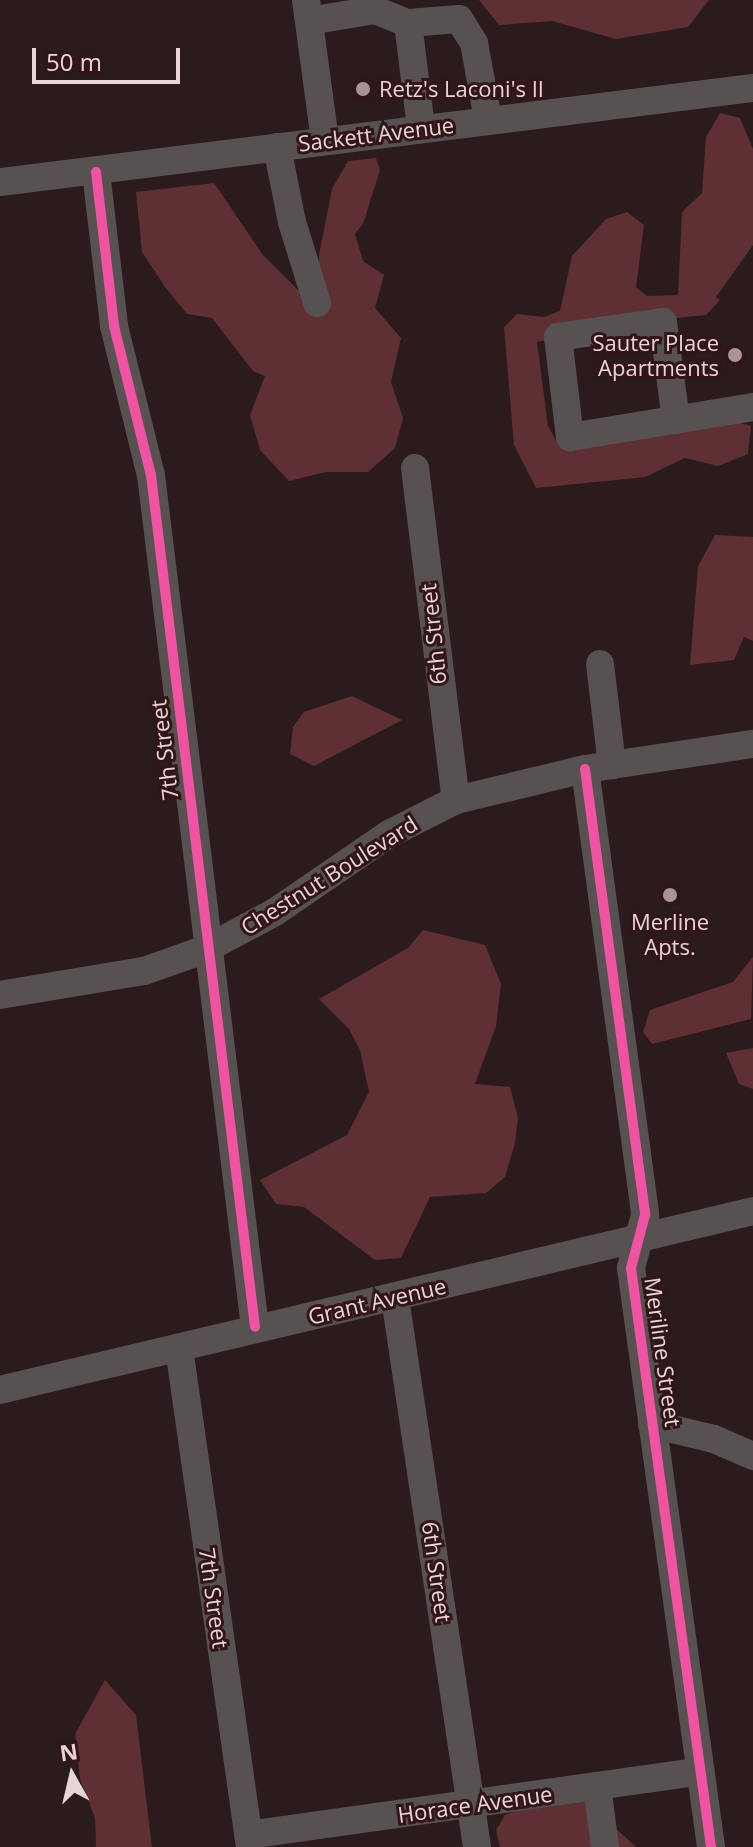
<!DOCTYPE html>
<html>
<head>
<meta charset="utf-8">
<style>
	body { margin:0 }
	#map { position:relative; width:753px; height:1847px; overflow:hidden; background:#2c1b1d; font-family:"Open Sans",sans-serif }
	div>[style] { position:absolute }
	.green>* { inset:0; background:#5e2f33 }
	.minor>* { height:28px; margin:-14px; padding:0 14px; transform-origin:14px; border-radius:14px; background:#575151 }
	.cycleway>* { height:10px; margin:-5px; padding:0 5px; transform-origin:5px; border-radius:5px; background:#f153a3 }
	.dots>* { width:22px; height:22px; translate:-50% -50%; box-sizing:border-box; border:4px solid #321518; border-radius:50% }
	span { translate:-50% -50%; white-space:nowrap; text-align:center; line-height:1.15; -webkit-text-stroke:6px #321518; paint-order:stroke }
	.poi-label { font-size:22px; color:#ead5d6 }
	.left { translate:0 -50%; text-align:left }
	.right { translate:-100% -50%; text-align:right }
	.street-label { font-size:22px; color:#ead5d6 }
	.north { position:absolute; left:32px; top:1735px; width:80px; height:80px; -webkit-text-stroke:6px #321518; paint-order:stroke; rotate:352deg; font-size:22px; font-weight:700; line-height:32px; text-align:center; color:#ead5d6 }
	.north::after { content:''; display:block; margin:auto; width:28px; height:36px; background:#ead5d6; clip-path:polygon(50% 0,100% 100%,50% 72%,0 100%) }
	.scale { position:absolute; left:32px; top:48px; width:148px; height:36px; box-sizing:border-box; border:4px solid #ead5d6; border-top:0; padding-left:10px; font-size:24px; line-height:28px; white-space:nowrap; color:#ead5d6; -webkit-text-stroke:6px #321518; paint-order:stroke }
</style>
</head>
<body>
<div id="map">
	<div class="green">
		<div style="clip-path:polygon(479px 0,709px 0,688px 27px,616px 39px,552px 21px,499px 25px)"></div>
		<div style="clip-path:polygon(720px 113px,740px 118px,753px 149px,753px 245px,716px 297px,720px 300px,706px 315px,619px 324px,537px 342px,548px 426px,559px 446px,728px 419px,751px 426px,748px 454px,718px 466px,685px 458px,645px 477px,536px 488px,514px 445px,504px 327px,517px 314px,544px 317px,560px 311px,572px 256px,606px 219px,627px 212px,644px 225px,636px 287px,647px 296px,678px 295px,682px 212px,702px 193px,706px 137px)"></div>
		<div style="clip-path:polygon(376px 158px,380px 170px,363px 224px,355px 234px,363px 261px,384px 275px,375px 308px,401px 338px,391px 382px,403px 418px,395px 448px,368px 472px,326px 472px,289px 481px,260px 450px,250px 415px,265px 376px,253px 371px,212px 318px,187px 314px,165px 287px,142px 252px,136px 192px,214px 183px,263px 255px,301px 293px,319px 287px,319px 255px,332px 189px,348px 161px)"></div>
		<div style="clip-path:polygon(715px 535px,753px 537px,753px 641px,744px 637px,734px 660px,690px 665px,698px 566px)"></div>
		<div style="clip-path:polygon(352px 696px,402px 720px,314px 766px,290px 754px,293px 727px,304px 712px)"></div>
		<div style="clip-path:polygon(423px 930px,485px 945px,501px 984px,496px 1026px,475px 1084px,510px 1087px,518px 1118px,515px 1143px,505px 1177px,486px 1193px,430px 1197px,401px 1258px,375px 1260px,304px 1207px,276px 1204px,260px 1180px,347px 1135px,369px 1092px,360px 1050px,349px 1029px,319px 999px,408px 948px)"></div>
		<div style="clip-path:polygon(753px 957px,751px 1019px,652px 1044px,643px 1032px,650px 1010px,733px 982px)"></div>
		<div style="clip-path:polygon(753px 1048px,753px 1089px,739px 1084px,726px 1053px)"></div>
		<div style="clip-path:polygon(105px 1680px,136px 1715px,152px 1847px,96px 1847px,95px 1818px,80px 1779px,75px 1734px)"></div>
		<div style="clip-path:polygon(610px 1795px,612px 1825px,636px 1847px,500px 1847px,496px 1830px,505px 1815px,531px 1805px)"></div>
	</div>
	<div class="minor">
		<div style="left:306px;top:0;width:141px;rotate:82.3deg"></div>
		<div style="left:309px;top:21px;width:67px;rotate:-9.5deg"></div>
		<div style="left:375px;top:10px;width:35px;rotate:22deg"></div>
		<div style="left:408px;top:23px;width:106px;rotate:82.9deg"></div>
		<div style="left:408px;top:23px;width:51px;rotate:-4.5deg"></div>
		<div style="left:459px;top:19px;width:28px;rotate:58deg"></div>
		<div style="left:474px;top:43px;width:77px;rotate:79.6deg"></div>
		<div style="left:277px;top:147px;width:76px;rotate:78.7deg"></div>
		<div style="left:292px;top:222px;width:85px;rotate:72.8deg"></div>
		<div style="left:96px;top:172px;width:155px;rotate:83.3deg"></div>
		<div style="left:114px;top:326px;width:154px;rotate:76.1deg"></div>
		<div style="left:151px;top:475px;width:858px;rotate:83.04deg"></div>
		<div style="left:0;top:182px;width:759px;rotate:-7.12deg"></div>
		<div style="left:676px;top:420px;width:99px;rotate:-97.6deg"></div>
		<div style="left:663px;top:322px;width:106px;rotate:171.9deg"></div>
		<div style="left:558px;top:337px;width:101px;rotate:83.2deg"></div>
		<div style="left:570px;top:437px;width:185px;rotate:-9.3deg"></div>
		<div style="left:415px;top:468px;width:335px;rotate:83deg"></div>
		<div style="left:600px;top:664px;width:102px;rotate:83.2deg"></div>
		<div style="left:585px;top:769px;width:450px;rotate:82.3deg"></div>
		<div style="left:645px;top:1215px;width:55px;rotate:104.8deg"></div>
		<div style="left:631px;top:1268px;width:585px;rotate:82.13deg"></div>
		<div style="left:0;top:995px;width:146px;rotate:-9.5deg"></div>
		<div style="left:144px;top:971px;width:66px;rotate:-19.5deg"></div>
		<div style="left:206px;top:949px;width:78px;rotate:-28.2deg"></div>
		<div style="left:275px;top:912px;width:138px;rotate:-34.4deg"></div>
		<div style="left:389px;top:834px;width:75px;rotate:-26.9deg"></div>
		<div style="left:456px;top:800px;width:133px;rotate:-13.5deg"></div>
		<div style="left:585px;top:769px;width:170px;rotate:-8.5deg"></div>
		<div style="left:395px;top:1298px;width:555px;rotate:81.5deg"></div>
		<div style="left:179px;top:1348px;width:504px;rotate:81.9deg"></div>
		<div style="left:0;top:1390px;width:774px;rotate:-13.37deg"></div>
		<div style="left:652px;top:1424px;width:64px;rotate:13.6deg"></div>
		<div style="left:714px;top:1439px;width:43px;rotate:23.6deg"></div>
		<div style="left:597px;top:1786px;width:62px;rotate:82.5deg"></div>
		<div style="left:248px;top:1835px;width:457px;rotate:-8deg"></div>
	</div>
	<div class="cycleway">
		<div style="left:96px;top:172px;width:155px;rotate:83.3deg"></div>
		<div style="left:114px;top:326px;width:154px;rotate:76.1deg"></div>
		<div style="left:151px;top:475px;width:858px;rotate:83.04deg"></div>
		<div style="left:585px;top:769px;width:450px;rotate:82.3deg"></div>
		<div style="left:645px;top:1215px;width:55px;rotate:104.8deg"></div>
		<div style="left:631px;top:1268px;width:585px;rotate:82.13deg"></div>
	</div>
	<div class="dots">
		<div style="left:363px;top:89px;background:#a89495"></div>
		<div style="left:735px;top:355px;background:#a89495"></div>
		<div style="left:670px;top:895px;background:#a89495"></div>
	</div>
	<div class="poi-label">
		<span class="left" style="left:379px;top:89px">Retz's Laconi's II</span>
		<span class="right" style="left:719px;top:355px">Sauter Place<br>Apartments</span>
		<span style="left:670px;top:934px">Merline<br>Apts.</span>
	</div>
	<div class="street-label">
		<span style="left:376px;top:134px;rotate:-7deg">Sackett Avenue</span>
		<span style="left:433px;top:634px;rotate:-96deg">6th Street</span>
		<span style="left:164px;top:750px;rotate:-97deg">7th Street</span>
		<span style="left:329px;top:875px;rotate:-32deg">Chestnut Boulevard</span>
		<span style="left:377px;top:1301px;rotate:-13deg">Grant Avenue</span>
		<span style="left:663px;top:1352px;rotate:82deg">Meriline Street</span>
		<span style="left:437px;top:1572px;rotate:82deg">6th Street</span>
		<span style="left:214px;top:1598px;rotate:82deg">7th Street</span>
		<span style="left:475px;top:1804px;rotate:-8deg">Horace Avenue</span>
	</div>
	<div class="north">N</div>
	<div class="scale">50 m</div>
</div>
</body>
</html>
